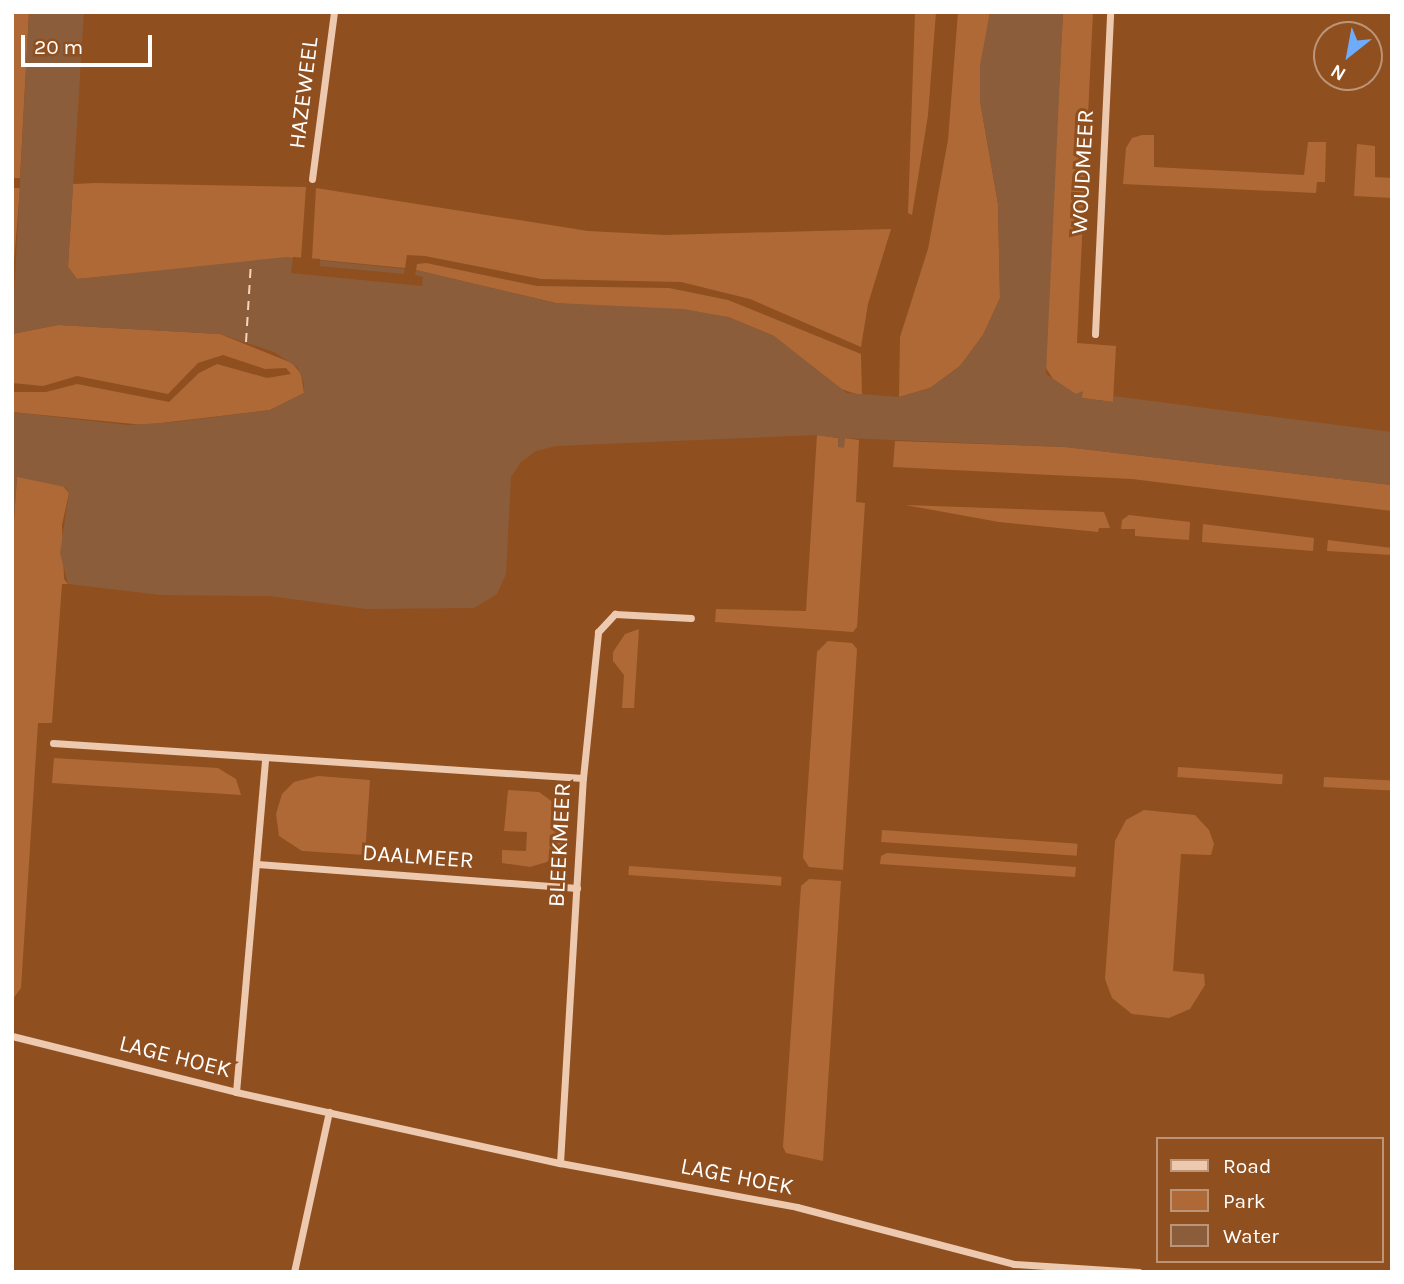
<!DOCTYPE html>
<html>
<head>
<meta charset="utf-8">
<style>
	body { margin:0 }
	#map { position:relative; width:1404px; height:1284px; overflow:hidden; background:#904f1f; font-family:Karla,sans-serif }
	div>[style] { position:absolute }
	.green>* { inset:0; background:#af6937; transform-origin:0 0 }
	.water>* { inset:0; background:#8c5d3a }
	.pier>* { inset:0; background:#904f1f }
	.ferry>* { height:2px; margin-top:-1px; transform-origin:0; background:repeating-linear-gradient(90deg,#f5d4be 0 9px,transparent 0 16px) }
	.street>* { height:7px; margin:-3.5px; padding:0 3.5px; transform-origin:3.5px; border-radius:3.5px; background:#edc9af }
	span { translate:-50% -50%; white-space:nowrap; text-align:center; line-height:1.15; -webkit-text-stroke:6px #904f1f; paint-order:stroke }
	.street-label { font-size:23px; color:#fff }
	.frame { position:absolute; inset:0; border:14px solid #fff; pointer-events:none }
	.legend { position:absolute; left:1156px; top:1137px; width:228px; height:126px; box-sizing:border-box; background:#904f1f; border:2px solid #bc9579; margin:0; padding:9px 12px; list-style:none; font-size:21px; color:#fff }
	.legend li { display:flex; align-items:center; gap:14px; height:35px }
	.legend b { width:35px; border:2px solid #bc9579 }
	.north { position:absolute; left:1313px; top:21px; width:70px; height:70px; box-sizing:border-box; background:#904f1f; border:2px solid #bc9579; border-radius:50%; rotate:211deg; font-size:19px; font-weight:700; line-height:28px; text-align:center; color:#fff }
	.north::after { content:''; display:block; margin:auto; width:24px; height:32px; background:#6fabfb; clip-path:polygon(50% 0,100% 100%,50% 72%,0 100%) }
	.scale { position:absolute; left:21px; top:35px; width:131px; height:32px; box-sizing:border-box; border:4px solid #fff; border-top:0; padding-left:9px; font-size:21px; line-height:24px; white-space:nowrap; color:#fff; -webkit-text-stroke:5px #904f1f; paint-order:stroke }
</style>
</head>
<body>
<div id="map">
	<div class="green">
		<div style="clip-path:polygon(14px 12px,29px 12px,20px 178px,12px 178px)"></div>
		<div style="clip-path:polygon(915px 12px,936px 12px,928px 115px,912px 215px,908px 213px)"></div>
		<div style="clip-path:polygon(958px 12px,990px 12px,981px 65px,980px 101px,998px 204px,1000px 298px,983px 335px,960px 366px,930px 388px,899px 397px,900px 337px,928px 249px,948px 140px)"></div>
		<div style="clip-path:polygon(1063px 12px,1093px 12px,1077px 343px,1116px 346px,1113px 402px,1082px 398px,1057px 385px,1044px 365px)"></div>
		<div style="clip-path:polygon(1142px 135px,1154px 135px,1154px 167px,1304px 175px,1308px 142px,1326px 142px,1325px 182px,1317px 182px,1316px 193px,1123px 184px,1126px 148px,1132px 138px)"></div>
		<div style="clip-path:polygon(1357px 144px,1375px 146px,1375px 177px,1392px 178px,1392px 198px,1354px 196px)"></div>
		<div style="clip-path:polygon(96px 183px,306px 187px,301px 258px,77px 279px,68px 267px,73px 184px)"></div>
		<div style="clip-path:polygon(12px 188px,20px 188px,12px 286px)"></div>
		<div style="clip-path:polygon(316px 188px,588px 231px,665px 235px,891px 229px,868px 304px,861px 347px,750px 299px,681px 282px,541px 279px,425px 256px,407px 255px,405px 268px,312px 259px)"></div>
		<div style="clip-path:polygon(426px 263px,537px 286px,669px 288px,728px 300px,861px 354px,862px 396px,838px 388px,774px 336px,728px 317px,556px 303px,416px 270px,417px 264px)"></div>
		<div style="clip-path:polygon(58px 325px,220px 334px,292px 363px,301px 374px,304px 393px,270px 410px,144px 425px,12px 412px,12px 392px,46px 392px,77px 384px,169px 402px,199px 373px,217px 364px,267px 378px,291px 374px,286px 368px,265px 369px,223px 355px,198px 363px,168px 394px,77px 376px,43px 386px,12px 383px,12px 334px)"></div>
		<div style="clip-path:polygon(817px 435px,838px 438px,838px 447px,844px 438px,859px 440px,856px 502px,865px 503px,857px 627px,853px 632px,715px 622px,716px 609px,806px 611px)"></div>
		<div style="clip-path:polygon(895px 441px,1065px 447px,1392px 485px,1392px 511px,1132px 479px,893px 467px)"></div>
		<div style="clip-path:polygon(17px 476px,62px 485px,69px 493px,62px 525px,64px 579px,68px 584px,62px 584px,52px 723px,38px 723px,21px 988px,12px 1000px,12px 548px)"></div>
		<div style="clip-path:polygon(905px 505px,1104px 512px,1110px 528px,1099px 528px,1098px 532px,999px 522px)"></div>
		<div style="clip-path:polygon(1129px 515px,1190px 522px,1189px 540px,1135px 536px,1135px 529px,1121px 529px,1122px 520px)"></div>
		<div style="clip-path:polygon(1203px 524px,1314px 538px,1313px 551px,1202px 542px)"></div>
		<div style="clip-path:polygon(1328px 540px,1392px 548px,1392px 555px,1327px 551px)"></div>
		<div style="clip-path:polygon(639px 629px,634px 708px,622px 708px,624px 675px,613px 661px,613px 652px,625px 634px)"></div>
		<div style="clip-path:polygon(828px 641px,852px 643px,857px 649px,843px 870px,809px 867px,803px 858px,817px 652px)"></div>
		<div style="clip-path:polygon(54px 758px,218px 768px,236px 779px,241px 795px,52px 783px)"></div>
		<div style="left:1178px;top:767px;width:105px;height:10px;rotate:4deg"></div>
		<div style="clip-path:polygon(318px 776px,370px 780px,365px 855px,302px 851px,279px 836px,276px 814px,282px 794px,294px 782px)"></div>
		<div style="left:1324px;top:777px;width:68px;height:10px;rotate:3deg"></div>
		<div style="clip-path:polygon(508px 790px,539px 792px,561px 808px,564px 841px,547px 862px,530px 867px,502px 863px,502px 850px,526px 851px,527px 832px,504px 831px)"></div>
		<div style="clip-path:polygon(1144px 810px,1195px 815px,1209px 830px,1214px 844px,1211px 855px,1181px 854px,1173px 971px,1204px 974px,1205px 985px,1190px 1009px,1169px 1018px,1132px 1014px,1112px 998px,1105px 979px,1115px 841px,1126px 820px)"></div>
		<div style="left:882px;top:830px;width:196px;height:12px;rotate:4deg"></div>
		<div style="clip-path:polygon(887px 853px,1076px 867px,1075px 877px,880px 864px,881px 856px)"></div>
		<div style="left:629px;top:866px;width:153px;height:9px;rotate:4deg"></div>
		<div style="clip-path:polygon(809px 879px,841px 881px,823px 1161px,786px 1153px,783px 1147px,801px 886px)"></div>
	</div>
	<div class="water">
		<div style="clip-path:polygon(29px 12px,84px 12px,68px 267px,77px 279px,286px 257px,416px 270px,556px 303px,684px 309px,728px 317px,774px 336px,847px 393px,899px 397px,930px 388px,960px 366px,983px 335px,1000px 298px,998px 204px,980px 101px,980px 65px,990px 12px,1063px 12px,1046px 374px,1076px 394px,1083px 391px,1082px 398px,1113px 402px,1113px 396px,1392px 432px,1392px 485px,1065px 447px,845px 438px,844px 448px,838px 447px,838px 438px,817px 435px,556px 446px,536px 451px,521px 462px,511px 477px,506px 574px,497px 594px,474px 608px,366px 609px,269px 596px,161px 595px,68px 584px,60px 553px,69px 493px,65px 487px,17px 477px,12px 548px,12px 412px,128px 425px,175px 422px,270px 410px,304px 393px,304px 384px,298px 368px,274px 352px,220px 334px,58px 325px,12px 334px)"></div>
	</div>
	<div class="pier">
		<div style="clip-path:polygon(293px 257px,320px 259px,320px 266px,404px 274px,405px 268px,416px 270px,415px 275px,423px 277px,422px 286px,291px 273px)"></div>
	</div>
	<div class="ferry">
		<div style="left:246px;top:342px;width:80px;rotate:-86.4deg"></div>
	</div>
	<div class="street">
		<div style="left:312px;top:179px;width:168px;rotate:-82.5deg"></div>
		<div style="left:1095px;top:334px;width:322px;rotate:-87.3deg"></div>
		<div style="left:53px;top:743px;width:531px;rotate:3.78deg"></div>
		<div style="left:257px;top:864px;width:321px;rotate:4.3deg"></div>
		<div style="left:12px;top:1036px;width:231px;rotate:14deg"></div>
		<div style="left:236px;top:1092px;width:332px;rotate:12.4deg"></div>
		<div style="left:560px;top:1163px;width:241px;rotate:10.5deg"></div>
		<div style="left:797px;top:1207px;width:224px;rotate:14.7deg"></div>
		<div style="left:1014px;top:1264px;width:125px;rotate:3.7deg"></div>
		<div style="left:236px;top:1092px;width:335px;rotate:-85deg"></div>
		<div style="left:560px;top:1163px;width:386px;rotate:-86.6deg"></div>
		<div style="left:583px;top:778px;width:147px;rotate:-84.1deg"></div>
		<div style="left:598px;top:632px;width:25px;rotate:-47deg"></div>
		<div style="left:615px;top:614px;width:76px;rotate:3deg"></div>
		<div style="left:294px;top:1272px;width:164px;rotate:-77.7deg"></div>
	</div>
	<div class="street-label">
		<span style="left:304px;top:93px;rotate:-83deg">HAZEWEEL</span>
		<span style="left:1083px;top:172px;rotate:-87deg">WOUDMEER</span>
		<span style="left:560px;top:845px;rotate:-87deg">BLEEKMEER</span>
		<span style="left:418px;top:857px;rotate:4deg">DAALMEER</span>
		<span style="left:175px;top:1057px;rotate:14deg">LAGE HOEK</span>
		<span style="left:737px;top:1177px;rotate:11deg">LAGE HOEK</span>
	</div>
	<div class="frame"></div>
	<ul class="legend">
	<li><b style="height:9px;background:#edc9af"></b>Road</li>
	<li><b style="height:19px;background:#af6937"></b>Park</li>
	<li><b style="height:19px;background:#8c5d3a"></b>Water</li>
	</ul>
	<div class="north">N</div>
	<div class="scale">20 m</div>
</div>
</body>
</html>
